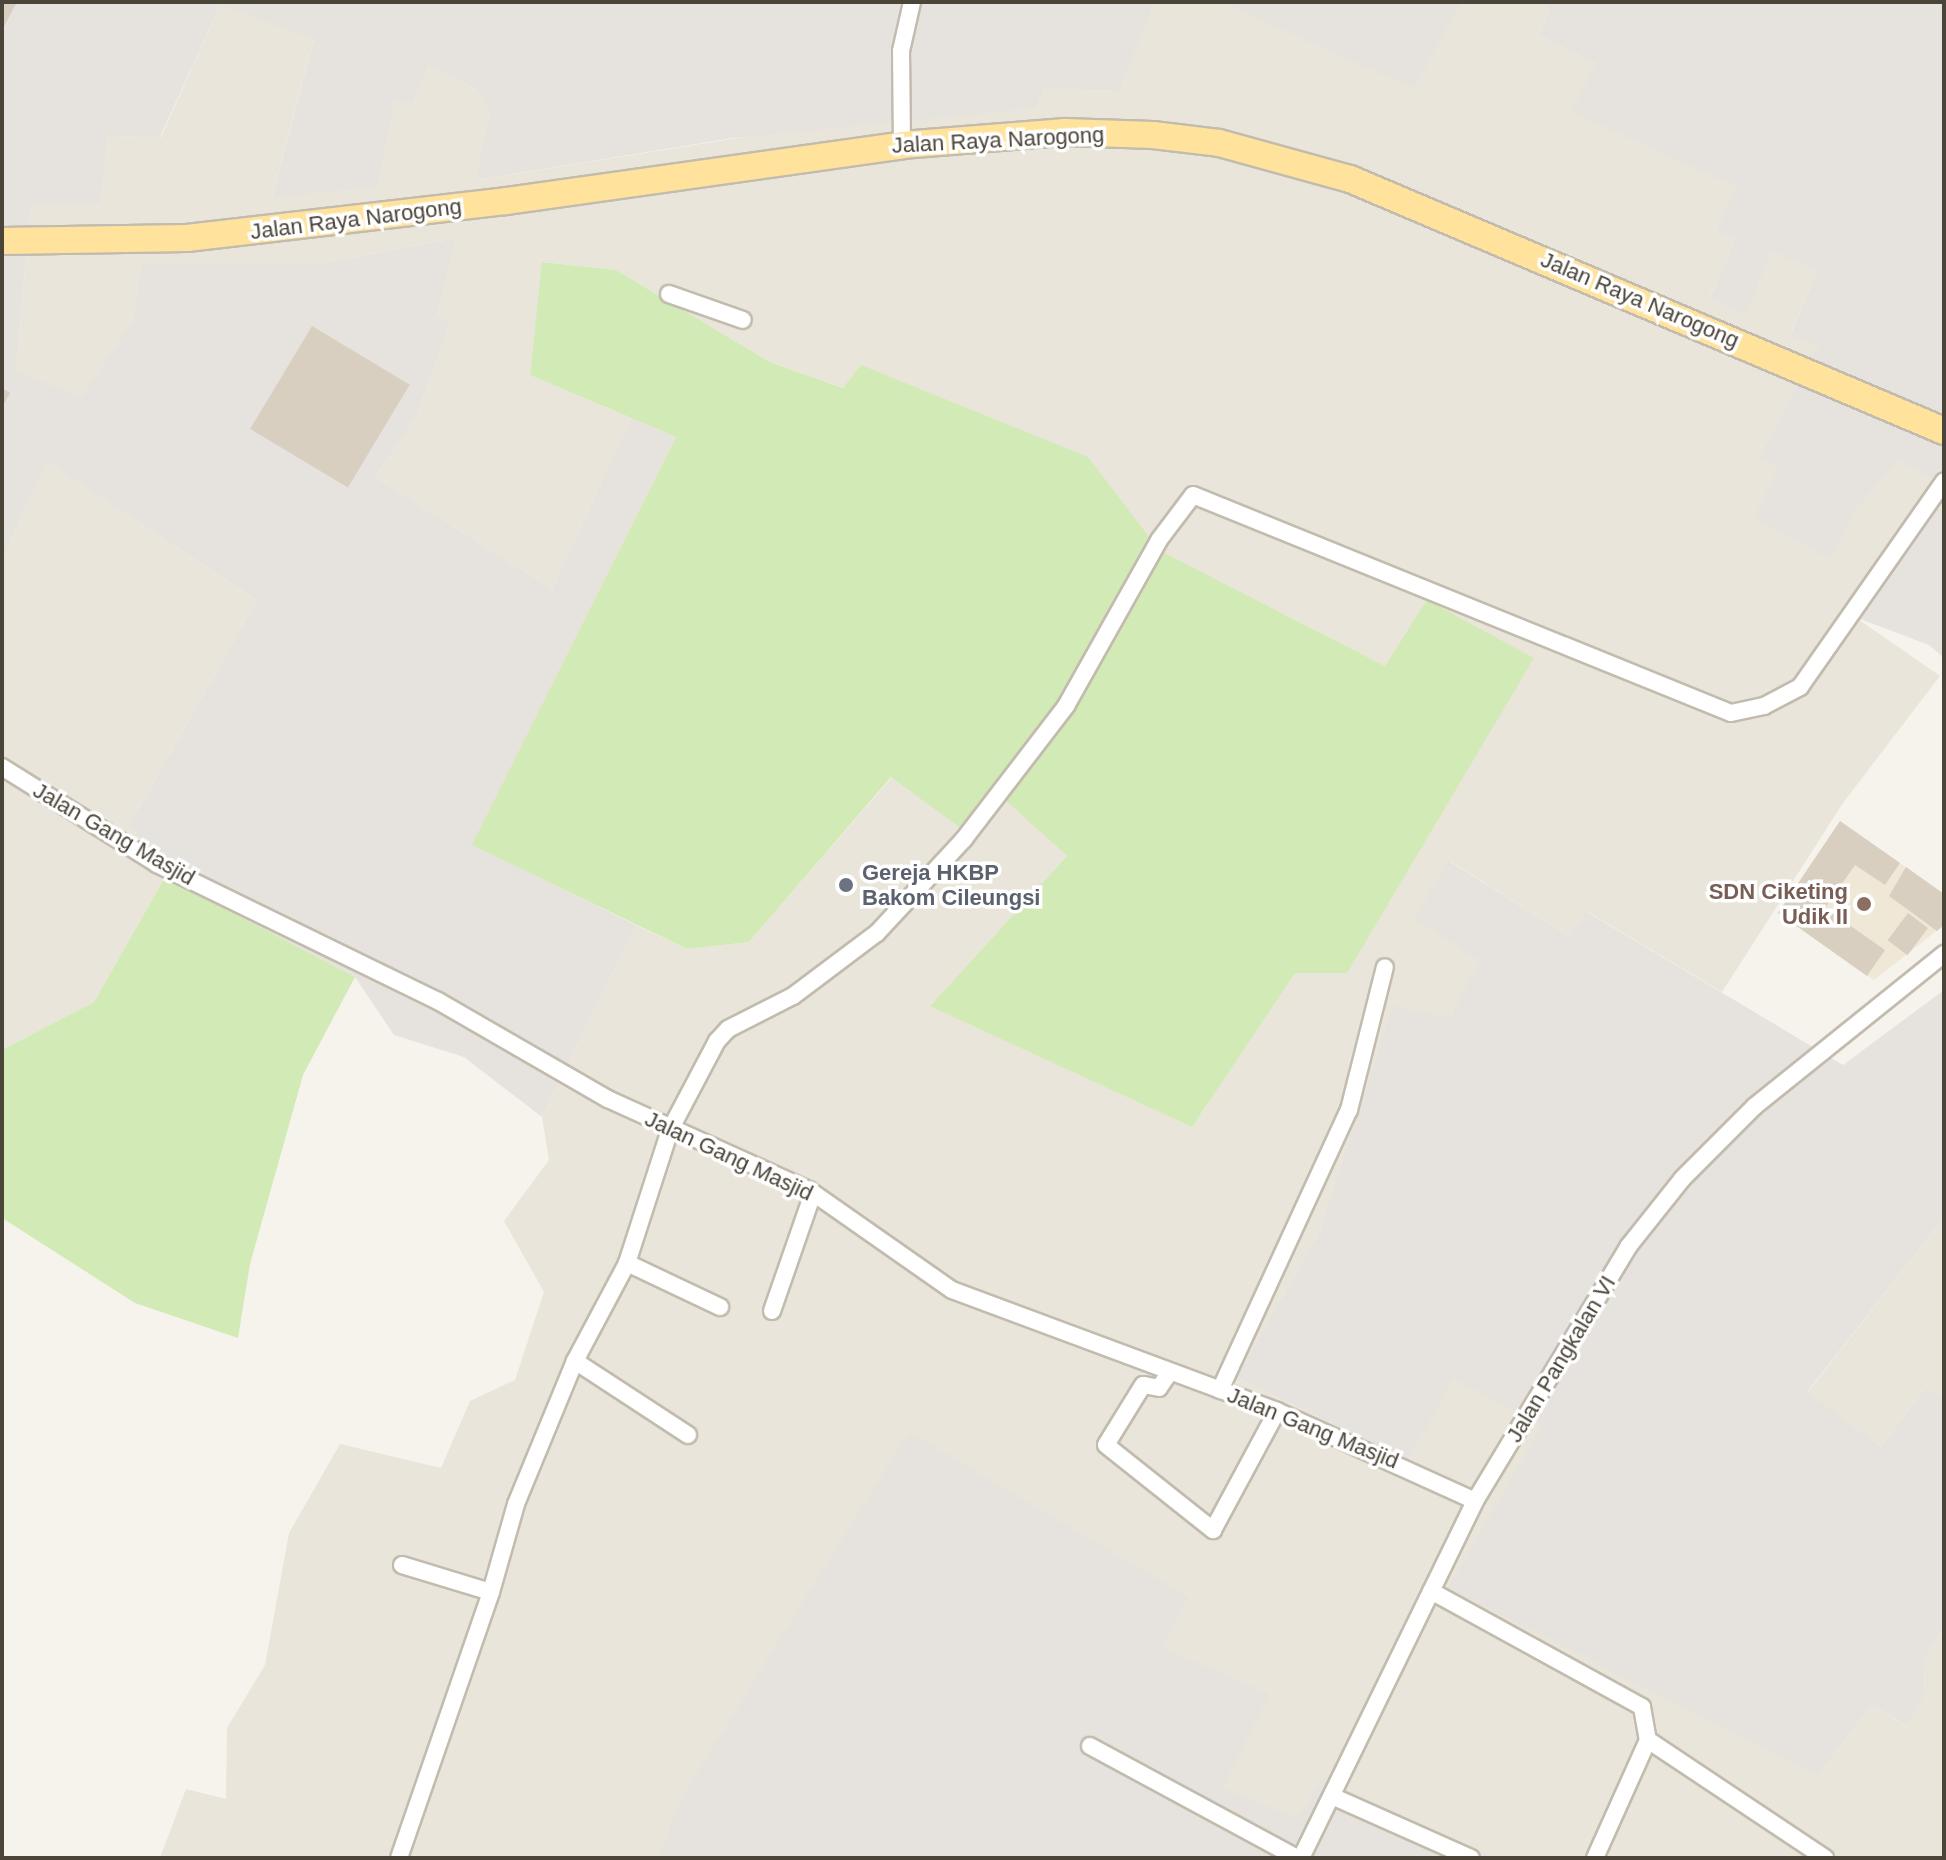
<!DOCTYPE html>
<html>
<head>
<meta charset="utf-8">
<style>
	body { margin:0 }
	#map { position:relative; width:1946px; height:1860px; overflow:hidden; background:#f6f3ec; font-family:Helvetica,sans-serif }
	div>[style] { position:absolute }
	.residential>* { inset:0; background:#eae5da }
	.industrial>* { inset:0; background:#e6e2dd }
	.education>* { inset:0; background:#efe8d6 }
	.green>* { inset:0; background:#d2eab5 }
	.building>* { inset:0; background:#d8cfc1; transform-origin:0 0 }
	.roads { filter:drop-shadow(2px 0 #c2bbae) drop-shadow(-2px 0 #c2bbae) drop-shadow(0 2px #c2bbae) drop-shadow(0 -2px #c2bbae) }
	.street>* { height:16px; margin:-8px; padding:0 8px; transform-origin:8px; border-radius:8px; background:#fff }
	.primary>* { height:26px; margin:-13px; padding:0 13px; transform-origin:13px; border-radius:13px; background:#ffe39c }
	.dots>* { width:22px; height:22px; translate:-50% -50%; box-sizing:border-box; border:4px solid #fff; border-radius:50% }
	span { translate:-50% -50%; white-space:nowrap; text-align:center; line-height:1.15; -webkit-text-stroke:7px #fff; paint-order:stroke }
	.street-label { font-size:22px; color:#4b4439 }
	.worship-label { font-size:22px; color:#5b616d; font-weight:700 }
	.left { translate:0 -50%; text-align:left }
	.education-label { font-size:22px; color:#785e54; font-weight:700 }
	.right { translate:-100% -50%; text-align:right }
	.frame { position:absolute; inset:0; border:4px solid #4b4439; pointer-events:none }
</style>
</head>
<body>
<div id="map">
	<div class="residential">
		<div style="clip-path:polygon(1155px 2px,1219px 2px,1414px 87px,1462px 2px,1538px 2px,1550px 9px,1539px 35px,1595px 63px,1573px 112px,1738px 187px,1716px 230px,1737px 237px,1709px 298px,1771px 252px,1817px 271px,1790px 335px,1820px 344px,1759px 457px,1778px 469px,1831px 558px,1855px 511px,1897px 459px,1940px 483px,1944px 479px,1944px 511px,1931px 502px,1855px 617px,1940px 676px,1843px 803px,1722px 992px,1588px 912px,1569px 936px,1450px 861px,1481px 961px,1450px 1018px,1359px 1125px,1321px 1229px,1236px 1377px,1408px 1461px,1452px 1378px,1542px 1426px,1818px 1775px,1872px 1705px,1905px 1725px,1924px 1697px,1925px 1659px,1944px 1628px,1944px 1858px,160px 1858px,186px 1789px,226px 1799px,227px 1728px,265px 1665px,289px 1533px,340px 1444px,441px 1468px,470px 1401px,515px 1380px,544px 1292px,504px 1221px,549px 1160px,542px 1117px,636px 925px,687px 949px,749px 942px,892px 777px,962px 828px,1002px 796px,1067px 856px,931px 1005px,1192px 1127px,1295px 972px,1385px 666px,844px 388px,770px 362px,616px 270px,543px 262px,530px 375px,631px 418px,552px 589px,375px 477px,415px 420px,451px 321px,437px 318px,454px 238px,324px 263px,141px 266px,133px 320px,81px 398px,16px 372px,31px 204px,107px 136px,161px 137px,220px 5px,314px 38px,272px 196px,394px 100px,427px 65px,476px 89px,490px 112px,477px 180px,1042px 89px,1118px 91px)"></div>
		<div style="clip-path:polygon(47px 462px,257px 600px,130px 824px,165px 877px,94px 1002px,2px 1050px,2px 559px)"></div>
		<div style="clip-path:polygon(1944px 1218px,1944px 1399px,1926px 1387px,1881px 1447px,1807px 1393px)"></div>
	</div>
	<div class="industrial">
		<div style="clip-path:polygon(2px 2px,1155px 2px,1119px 91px,1043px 89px,1035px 108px,733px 138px,476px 180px,490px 112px,476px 89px,427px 65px,413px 103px,394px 101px,377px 187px,272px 197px,314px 39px,220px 5px,160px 137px,107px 136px,100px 203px,31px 204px,16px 371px,81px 397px,133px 320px,141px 265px,324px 263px,455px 238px,437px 317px,451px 321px,415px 420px,375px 477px,552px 589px,631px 418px,676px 437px,473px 845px,636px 925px,542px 1117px,464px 1057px,394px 1035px,355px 977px,165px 877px,130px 824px,257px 600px,47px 462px,2px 559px)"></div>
		<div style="clip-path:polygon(1219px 2px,1462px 2px,1414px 88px)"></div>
		<div style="clip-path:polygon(1538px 2px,1944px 2px,1944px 479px,1941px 483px,1897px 460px,1855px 511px,1831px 559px,1754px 518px,1778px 469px,1759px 457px,1819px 345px,1790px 336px,1817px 271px,1771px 252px,1746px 313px,1709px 299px,1736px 238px,1716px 230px,1737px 187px,1572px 112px,1595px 63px,1539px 35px,1550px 9px)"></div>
		<div style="clip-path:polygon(1930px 502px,1944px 511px,1944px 658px,1929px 645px,1855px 617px)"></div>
		<div style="clip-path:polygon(1449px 861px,1569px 936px,1587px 912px,1843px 1065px,1944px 990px,1944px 1218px,1807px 1392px,1881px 1447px,1926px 1387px,1944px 1399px,1944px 1628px,1925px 1659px,1924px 1697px,1906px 1725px,1872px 1705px,1818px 1775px,1448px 1588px,1542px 1426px,1453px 1379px,1408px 1461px,1236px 1377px,1321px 1229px,1393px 1006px,1450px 1018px,1480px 961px,1414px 918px)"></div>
		<div style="clip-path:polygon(909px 1432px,1188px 1597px,1163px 1648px,1269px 1694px,1222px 1788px,1298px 1818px,1323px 1778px,1494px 1858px,658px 1858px,683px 1795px)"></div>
	</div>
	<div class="education">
		<div style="clip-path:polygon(1840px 821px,1944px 894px,1944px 925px,1874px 980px,1778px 913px)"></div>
	</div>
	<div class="green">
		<div style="clip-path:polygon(542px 262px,616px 270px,770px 362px,843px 388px,861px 365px,1088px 457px,1159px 550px,1385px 666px,1427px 600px,1534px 658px,1347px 973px,1295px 973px,1192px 1127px,930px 1006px,1067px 856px,1002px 797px,962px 829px,891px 777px,749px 942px,687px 949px,472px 845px,676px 437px,530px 375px)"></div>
		<div style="clip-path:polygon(165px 877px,355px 977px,303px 1075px,250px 1264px,238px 1338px,135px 1303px,2px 1218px,2px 1050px,94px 1002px)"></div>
	</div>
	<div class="building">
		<div style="clip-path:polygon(2px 2px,17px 2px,2px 30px)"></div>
		<div style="left:312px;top:326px;width:114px;height:120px;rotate:31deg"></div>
		<div style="clip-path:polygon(2px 388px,10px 393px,2px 407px)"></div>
		<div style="clip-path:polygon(1840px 821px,1900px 863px,1885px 885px,1855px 865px,1825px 908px,1885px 950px,1867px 976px,1778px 913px)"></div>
		<div style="clip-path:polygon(1906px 867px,1944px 894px,1944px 925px,1937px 931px,1889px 896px)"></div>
		<div style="left:1908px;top:913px;width:25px;height:34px;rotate:37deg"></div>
	</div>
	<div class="roads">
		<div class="street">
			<div style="left:902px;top:145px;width:94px;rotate:-90.6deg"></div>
			<div style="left:901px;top:51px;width:50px;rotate:-77.3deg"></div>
			<div style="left:669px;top:294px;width:78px;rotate:19.4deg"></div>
			<div style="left:2px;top:767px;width:183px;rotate:32deg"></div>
			<div style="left:157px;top:864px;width:313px;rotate:26deg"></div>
			<div style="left:438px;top:1001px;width:196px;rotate:30deg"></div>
			<div style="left:608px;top:1099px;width:221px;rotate:24.4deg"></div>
			<div style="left:809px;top:1190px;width:174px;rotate:35deg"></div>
			<div style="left:952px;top:1290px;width:347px;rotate:20.4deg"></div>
			<div style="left:1277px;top:1411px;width:217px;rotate:24.4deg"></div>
			<div style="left:627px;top:1263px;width:103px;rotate:25.3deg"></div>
			<div style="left:772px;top:1311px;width:125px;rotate:-70.8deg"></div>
			<div style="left:575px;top:1361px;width:135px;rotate:33.2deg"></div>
			<div style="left:1170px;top:1372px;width:19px;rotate:125deg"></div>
			<div style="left:1159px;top:1388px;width:16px;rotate:-169deg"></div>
			<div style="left:1143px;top:1385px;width:70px;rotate:121.7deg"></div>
			<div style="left:1106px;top:1445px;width:137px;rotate:38.5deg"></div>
			<div style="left:1213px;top:1530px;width:135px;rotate:-61.7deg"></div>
			<div style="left:1220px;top:1390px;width:308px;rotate:-65.3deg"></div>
			<div style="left:1349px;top:1110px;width:147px;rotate:-75.9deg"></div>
			<div style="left:402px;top:1565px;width:93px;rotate:16.9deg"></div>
			<div style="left:1431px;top:1591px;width:241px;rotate:28.8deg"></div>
			<div style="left:1642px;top:1707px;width:34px;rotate:80deg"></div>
			<div style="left:1648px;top:1740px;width:213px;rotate:33.7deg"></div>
			<div style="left:1090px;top:1746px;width:235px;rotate:28.4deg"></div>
			<div style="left:1334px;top:1797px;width:150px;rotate:24deg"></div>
			<div style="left:399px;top:1858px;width:281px;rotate:-70.9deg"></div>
			<div style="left:491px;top:1592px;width:91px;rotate:-74.1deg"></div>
			<div style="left:516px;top:1504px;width:155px;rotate:-67.6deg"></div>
			<div style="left:575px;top:1361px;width:111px;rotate:-62deg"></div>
			<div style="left:627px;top:1263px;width:140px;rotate:-72.1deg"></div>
			<div style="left:670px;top:1130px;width:101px;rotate:-62.2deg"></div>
			<div style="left:717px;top:1041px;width:16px;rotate:-47deg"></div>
			<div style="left:728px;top:1029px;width:73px;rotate:-26.9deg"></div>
			<div style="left:793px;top:996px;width:105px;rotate:-36.9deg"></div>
			<div style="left:877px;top:933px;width:128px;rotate:-47.2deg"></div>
			<div style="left:964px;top:839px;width:168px;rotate:-52.5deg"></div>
			<div style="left:1066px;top:706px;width:190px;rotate:-60.7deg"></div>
			<div style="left:1159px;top:540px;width:56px;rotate:-52.9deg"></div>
			<div style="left:1193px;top:495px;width:580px;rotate:22.06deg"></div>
			<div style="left:1731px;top:713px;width:34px;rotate:-12deg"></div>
			<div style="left:1764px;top:706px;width:41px;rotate:-27.8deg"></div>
			<div style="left:1800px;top:687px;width:251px;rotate:-55deg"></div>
			<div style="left:1301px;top:1858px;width:397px;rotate:-64deg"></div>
			<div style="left:1475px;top:1501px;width:297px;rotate:-58.9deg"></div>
			<div style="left:1628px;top:1247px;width:87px;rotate:-51.5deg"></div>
			<div style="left:1682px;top:1179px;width:103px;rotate:-45deg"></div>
			<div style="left:1755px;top:1106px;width:243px;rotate:-38.8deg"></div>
			<div style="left:1595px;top:1858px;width:129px;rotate:-65.8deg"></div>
		</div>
		<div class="primary">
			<div style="left:2px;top:241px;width:185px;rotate:-0.9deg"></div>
			<div style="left:187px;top:238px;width:321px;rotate:-6.6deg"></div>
			<div style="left:506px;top:201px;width:400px;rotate:-8deg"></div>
			<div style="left:902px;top:145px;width:164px;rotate:-4.6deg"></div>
			<div style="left:1065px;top:132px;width:88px;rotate:2deg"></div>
			<div style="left:1153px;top:135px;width:66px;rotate:6.9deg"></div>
			<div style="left:1219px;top:143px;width:136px;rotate:15.4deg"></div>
			<div style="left:1350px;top:179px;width:645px;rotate:22.99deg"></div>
		</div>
	</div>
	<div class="dots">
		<div style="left:846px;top:885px;background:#6b7280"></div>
		<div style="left:1864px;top:904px;background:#8d6e63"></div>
	</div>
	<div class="street-label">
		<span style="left:998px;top:140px;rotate:-3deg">Jalan Raya Narogong</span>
		<span style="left:356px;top:219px;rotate:-7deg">Jalan Raya Narogong</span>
		<span style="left:1640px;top:300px;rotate:23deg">Jalan Raya Narogong</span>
		<span style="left:114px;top:834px;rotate:30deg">Jalan Gang Masjid</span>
		<span style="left:729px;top:1156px;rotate:25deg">Jalan Gang Masjid</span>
		<span style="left:1561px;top:1359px;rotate:-59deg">Jalan Pangkalan VI</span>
		<span style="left:1313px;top:1428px;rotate:22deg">Jalan Gang Masjid</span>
	</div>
	<div class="worship-label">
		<span class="left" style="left:862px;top:885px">Gereja HKBP<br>Bakom Cileungsi</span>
	</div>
	<div class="education-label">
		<span class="right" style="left:1848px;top:904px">SDN Ciketing<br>Udik II</span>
	</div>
	<div class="frame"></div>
</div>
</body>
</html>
